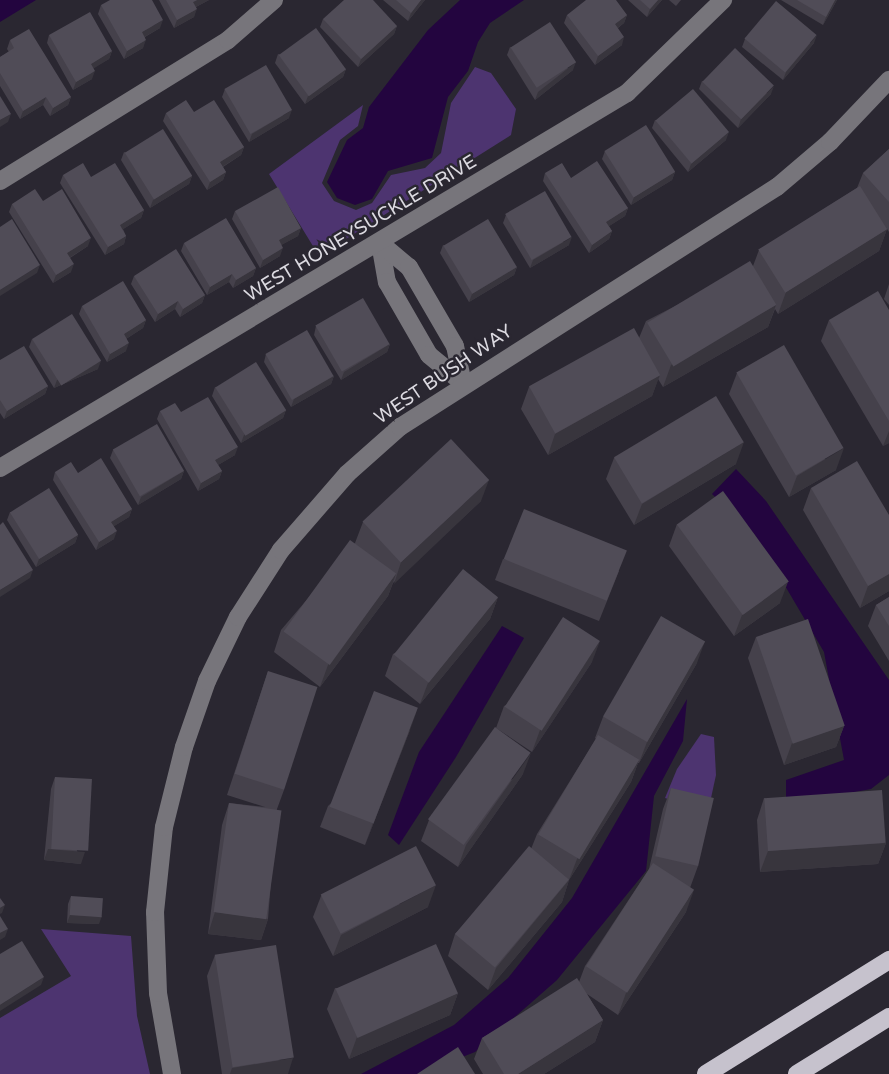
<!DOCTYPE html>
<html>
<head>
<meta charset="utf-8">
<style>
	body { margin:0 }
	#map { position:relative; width:889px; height:1074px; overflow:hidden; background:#2a2731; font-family:"Varela Round",sans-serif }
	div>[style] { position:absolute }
	.green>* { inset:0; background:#4d3470 }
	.water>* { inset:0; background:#23053f }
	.minor>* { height:18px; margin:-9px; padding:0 9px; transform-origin:9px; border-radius:9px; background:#77757b }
	.major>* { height:18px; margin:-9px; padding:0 9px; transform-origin:9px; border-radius:9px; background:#c6c2cd }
	.wall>* { inset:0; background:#45414b }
	.shaded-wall>* { inset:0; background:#38353d }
	.building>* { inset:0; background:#504c57; transform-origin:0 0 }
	span { translate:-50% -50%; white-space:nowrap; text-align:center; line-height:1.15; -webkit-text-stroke:5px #2a2731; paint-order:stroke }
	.street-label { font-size:19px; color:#dcdae1 }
</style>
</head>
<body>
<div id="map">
	<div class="green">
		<div style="clip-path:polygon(475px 67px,491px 73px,516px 109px,511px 135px,319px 256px,269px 174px,363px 105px,358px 126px,340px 140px,322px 183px,334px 201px,356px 210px,372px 203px,391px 175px,425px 168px,441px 153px,451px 103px)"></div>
		<div style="clip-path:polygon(701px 734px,714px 737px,716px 775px,708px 812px,665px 798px,677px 769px)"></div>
		<div style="clip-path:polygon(41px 929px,131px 936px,137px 1016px,150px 1074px,0 1074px,0 1018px,71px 976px)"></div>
	</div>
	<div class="water">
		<div style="clip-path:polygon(0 0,36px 0,0 22px)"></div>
		<div style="clip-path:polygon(460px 0,524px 0,490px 23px,478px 42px,468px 71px,448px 97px,432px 158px,388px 171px,372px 199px,355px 205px,337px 198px,327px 182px,347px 140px,363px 128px,369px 107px,428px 30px)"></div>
		<div style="clip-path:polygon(736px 469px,766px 501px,889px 680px,889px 775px,871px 789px,786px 805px,786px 780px,844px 760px,824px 652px,755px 535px,712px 494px)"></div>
		<div style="clip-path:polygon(502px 626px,524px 638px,456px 757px,399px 845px,388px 835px,419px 752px)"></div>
		<div style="clip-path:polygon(687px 699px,683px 741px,654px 796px,646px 871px,557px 980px,475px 1052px,419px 1074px,361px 1074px,454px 1025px,508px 978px,572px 898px)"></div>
	</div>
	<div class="minor">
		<div style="left:0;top:181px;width:268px;rotate:-31.7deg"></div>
		<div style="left:228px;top:40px;width:61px;rotate:-41deg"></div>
		<div style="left:380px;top:243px;width:40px;rotate:80deg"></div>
		<div style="left:387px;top:282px;width:84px;rotate:60.1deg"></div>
		<div style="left:429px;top:355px;width:44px;rotate:39.5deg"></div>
		<div style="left:380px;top:243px;width:38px;rotate:40deg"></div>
		<div style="left:409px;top:267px;width:91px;rotate:59.8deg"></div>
		<div style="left:455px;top:346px;width:38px;rotate:78deg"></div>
		<div style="left:0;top:468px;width:731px;rotate:-30.88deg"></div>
		<div style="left:627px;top:93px;width:134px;rotate:-44.1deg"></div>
		<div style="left:172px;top:1074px;width:82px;rotate:-99.8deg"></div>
		<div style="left:158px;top:993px;width:81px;rotate:-92.1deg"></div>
		<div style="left:155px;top:912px;width:85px;rotate:-84deg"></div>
		<div style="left:164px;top:827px;width:82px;rotate:-76deg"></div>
		<div style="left:184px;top:747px;width:70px;rotate:-70.8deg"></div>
		<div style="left:207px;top:681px;width:71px;rotate:-64.2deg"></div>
		<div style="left:238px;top:617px;width:80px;rotate:-57.3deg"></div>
		<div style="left:281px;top:550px;width:101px;rotate:-49deg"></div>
		<div style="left:347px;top:474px;width:71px;rotate:-41.6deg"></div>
		<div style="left:400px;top:427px;width:447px;rotate:-32.5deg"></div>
		<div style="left:777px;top:187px;width:70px;rotate:-40.3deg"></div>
		<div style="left:830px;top:142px;width:86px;rotate:-46.4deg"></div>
	</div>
	<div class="major">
		<div style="left:706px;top:1074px;width:216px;rotate:-31.9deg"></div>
		<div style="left:797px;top:1074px;width:108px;rotate:-31.8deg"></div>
	</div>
	<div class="wall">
		<div style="clip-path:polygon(159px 0,209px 0,196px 7px,194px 17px,174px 28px)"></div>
		<div style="clip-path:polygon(383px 0,425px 0,408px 21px)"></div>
		<div style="clip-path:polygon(628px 0,662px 0,647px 17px)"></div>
		<div style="clip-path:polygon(669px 0,681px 0,676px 6px)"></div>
		<div style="clip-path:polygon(781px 0,837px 0,823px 25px)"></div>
		<div style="clip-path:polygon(101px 5px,160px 28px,145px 37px,143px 48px,124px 59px,98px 14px)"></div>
		<div style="clip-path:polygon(567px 15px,627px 15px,624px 23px,618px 28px,622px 45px,595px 65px,564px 23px)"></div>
		<div style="clip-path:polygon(323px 19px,397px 26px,394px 34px,358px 67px,320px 27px)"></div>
		<div style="clip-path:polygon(49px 35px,112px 51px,109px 59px,93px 68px,92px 79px,73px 90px,47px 43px)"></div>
		<div style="clip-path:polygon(745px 39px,814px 43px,783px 80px,742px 47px)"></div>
		<div style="clip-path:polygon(10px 40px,71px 97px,68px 105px,50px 116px,43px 105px,20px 119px,0 86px,0 57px,9px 52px,7px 49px)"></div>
		<div style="clip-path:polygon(510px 47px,573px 70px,535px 100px,507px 55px)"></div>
		<div style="clip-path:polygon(278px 54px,346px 69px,343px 77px,305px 104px,275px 63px)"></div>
		<div style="clip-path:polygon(702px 81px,771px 94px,738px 128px,699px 89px)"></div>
		<div style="clip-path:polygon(225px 89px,289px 118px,249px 142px,222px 97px)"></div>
		<div style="clip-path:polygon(194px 112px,244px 147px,241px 155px,223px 167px,226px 172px,223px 180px,207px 190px,163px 121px,166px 113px)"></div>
		<div style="clip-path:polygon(655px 120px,726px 140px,688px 172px,652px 128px)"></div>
		<div style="clip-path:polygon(889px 149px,889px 232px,887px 229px,879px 251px,778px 314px,775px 309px,768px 327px,663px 387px,658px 379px,652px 396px,548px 455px,521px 409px,529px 387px,639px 338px,646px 321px,753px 266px,759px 250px,857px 188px,863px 173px)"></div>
		<div style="clip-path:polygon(605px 151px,675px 172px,672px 180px,631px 205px,602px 159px)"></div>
		<div style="clip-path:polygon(124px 152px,192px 176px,189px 184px,150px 208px,121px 160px)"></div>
		<div style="clip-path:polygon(545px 173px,571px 178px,628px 208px,625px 216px,609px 226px,612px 231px,609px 239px,589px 253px,543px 181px)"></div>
		<div style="clip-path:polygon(63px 175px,91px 177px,144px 210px,141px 218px,123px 229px,126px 236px,124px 244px,105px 255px,60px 183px)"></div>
		<div style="clip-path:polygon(43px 201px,88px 246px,70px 258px,71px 272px,53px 283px,9px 212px,12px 204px)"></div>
		<div style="clip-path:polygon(235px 211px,301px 228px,298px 236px,281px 245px,280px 256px,260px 268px,232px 219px)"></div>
		<div style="clip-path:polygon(506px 215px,569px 245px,530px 268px,503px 223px)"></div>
		<div style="clip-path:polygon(184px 243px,256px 268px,253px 276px,233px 288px,229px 282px,207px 295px,181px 251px)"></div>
		<div style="clip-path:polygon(443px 245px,517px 267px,514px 275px,469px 302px,440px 253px)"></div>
		<div style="clip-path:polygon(134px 276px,205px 295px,202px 303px,180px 317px,175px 309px,155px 322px,131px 284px)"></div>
		<div style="clip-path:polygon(889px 284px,889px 305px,884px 299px)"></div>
		<div style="clip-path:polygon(82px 306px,146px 320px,143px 328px,126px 339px,126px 351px,107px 362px,79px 314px)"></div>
		<div style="clip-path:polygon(889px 310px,889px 443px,883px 446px,821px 341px,829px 320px)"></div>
		<div style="clip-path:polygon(316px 326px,390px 344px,387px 352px,341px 380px,314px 335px)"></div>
		<div style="clip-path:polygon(32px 339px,98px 369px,54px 388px,29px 347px)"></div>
		<div style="clip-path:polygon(266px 354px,334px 376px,331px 384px,291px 407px,264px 362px)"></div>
		<div style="clip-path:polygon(0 360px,48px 386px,45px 394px,4px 419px,0 413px)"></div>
		<div style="clip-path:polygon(737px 373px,836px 470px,789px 497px,729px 394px)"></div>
		<div style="clip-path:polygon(215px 387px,286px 410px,283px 418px,241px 443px,212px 396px)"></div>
		<div style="clip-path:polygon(160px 411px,181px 412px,235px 455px,218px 465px,222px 471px,219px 479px,198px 491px,157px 419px)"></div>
		<div style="clip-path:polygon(113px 450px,184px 471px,181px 479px,138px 505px,110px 458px)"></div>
		<div style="clip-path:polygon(614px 458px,736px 464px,634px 525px,606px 479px)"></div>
		<div style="clip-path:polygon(55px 472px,78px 473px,132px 509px,129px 517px,114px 526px,114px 539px,96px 550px,53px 480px)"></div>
		<div style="clip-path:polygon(811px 488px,889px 515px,889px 591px,860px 608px,803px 510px)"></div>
		<div style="clip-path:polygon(481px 501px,393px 583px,388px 596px,320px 687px,274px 652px,281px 630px,355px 543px,363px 522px)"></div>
		<div style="clip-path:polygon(10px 512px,78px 535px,75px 543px,36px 567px,7px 520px)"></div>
		<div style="clip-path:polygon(677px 524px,780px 603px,734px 636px,669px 546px)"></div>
		<div style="clip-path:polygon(503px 559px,619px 571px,599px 621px,495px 580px)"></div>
		<div style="clip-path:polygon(498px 597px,490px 619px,420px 704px,385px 676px,393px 654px)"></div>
		<div style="clip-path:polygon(889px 597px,889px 661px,868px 626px,876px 605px)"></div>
		<div style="clip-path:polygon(756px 637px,844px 726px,836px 747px,784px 765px,748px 658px)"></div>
		<div style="clip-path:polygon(592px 662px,532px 752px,496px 728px,504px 706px)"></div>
		<div style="clip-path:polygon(697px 663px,639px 763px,638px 763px,631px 782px,569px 880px,562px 902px,488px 990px,448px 956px,455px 934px,531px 849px,537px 834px,596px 739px,595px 738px,603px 717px)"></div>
		<div style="clip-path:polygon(268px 671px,284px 790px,277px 809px,268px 919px,261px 940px,208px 934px,222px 825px,229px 803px,265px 807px,227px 795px)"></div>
		<div style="clip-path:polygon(410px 730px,365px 845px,320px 827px,328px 806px)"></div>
		<div style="clip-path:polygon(523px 774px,458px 867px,421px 841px,429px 820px)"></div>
		<div style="clip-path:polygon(55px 777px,81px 864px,44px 860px,51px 789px)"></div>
		<div style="clip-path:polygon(671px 788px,698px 866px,690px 888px,686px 912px,618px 1015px,587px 994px,603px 1020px,595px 1042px,544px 1074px,483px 1074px,474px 1059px,482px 1038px,579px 982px,585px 966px,649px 869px,663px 809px)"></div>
		<div style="clip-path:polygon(764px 798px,886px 843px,878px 864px,760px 872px,757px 820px)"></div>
		<div style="clip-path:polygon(71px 896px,99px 924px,67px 923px,68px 904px)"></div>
		<div style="clip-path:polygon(321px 896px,428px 907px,333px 956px,313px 917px)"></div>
		<div style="clip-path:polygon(215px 955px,288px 1074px,222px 1074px,207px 976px)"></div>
		<div style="clip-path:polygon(335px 988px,458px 993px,450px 1015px,349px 1059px,327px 1009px)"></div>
	</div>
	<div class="shaded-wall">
		<div style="clip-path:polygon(197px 0,209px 0,190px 10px,193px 2px)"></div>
		<div style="clip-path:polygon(421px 0,425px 0,408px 21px,411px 13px)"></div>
		<div style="clip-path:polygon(658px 0,662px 0,647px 17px,650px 9px)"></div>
		<div style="clip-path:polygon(835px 0,837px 0,823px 25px,826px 17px)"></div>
		<div style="clip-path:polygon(197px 9px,194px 17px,174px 28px,177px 20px)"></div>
		<div style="clip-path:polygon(627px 15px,624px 23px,612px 32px,615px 24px)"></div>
		<div style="clip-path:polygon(163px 20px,160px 28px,139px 40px,142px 32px)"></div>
		<div style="clip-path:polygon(397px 26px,394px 34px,358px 67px,361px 59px)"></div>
		<div style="clip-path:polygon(817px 35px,814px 43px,783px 80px,786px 72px)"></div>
		<div style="clip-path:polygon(624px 37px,622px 45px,595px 65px,598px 56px)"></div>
		<div style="clip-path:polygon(146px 40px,143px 48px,124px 59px,127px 51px)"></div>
		<div style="clip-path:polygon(112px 51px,109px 59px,88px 72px,91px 64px)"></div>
		<div style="clip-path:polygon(576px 62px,573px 70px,535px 100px,538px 92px)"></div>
		<div style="clip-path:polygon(346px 69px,343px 77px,305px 104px,308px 96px)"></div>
		<div style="clip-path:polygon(95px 71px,92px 79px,73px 90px,76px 82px)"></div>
		<div style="clip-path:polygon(774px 86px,771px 94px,738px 128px,741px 119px)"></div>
		<div style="clip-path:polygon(46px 97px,43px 105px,20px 119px,23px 111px)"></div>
		<div style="clip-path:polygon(71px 97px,68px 105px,50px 116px,53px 108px)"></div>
		<div style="clip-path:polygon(292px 110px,289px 118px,249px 142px,252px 134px)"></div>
		<div style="clip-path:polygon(11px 114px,8px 122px,0 127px,0 120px)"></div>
		<div style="clip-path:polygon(729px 132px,726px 140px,688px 172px,691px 164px)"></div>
		<div style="clip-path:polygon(244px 147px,241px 155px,217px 170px,220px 162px)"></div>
		<div style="clip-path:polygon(226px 172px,223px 180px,207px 190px,210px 182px)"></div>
		<div style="clip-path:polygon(675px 172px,672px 180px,631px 205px,634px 197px)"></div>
		<div style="clip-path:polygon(192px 176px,189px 184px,150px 208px,153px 200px)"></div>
		<div style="clip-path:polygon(628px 208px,625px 216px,603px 230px,606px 222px)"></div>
		<div style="clip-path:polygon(144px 210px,141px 218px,117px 233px,120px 225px)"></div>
		<div style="clip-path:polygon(301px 228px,298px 236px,276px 248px,279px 240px)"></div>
		<div style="clip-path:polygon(887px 229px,879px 251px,778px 314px,786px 292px)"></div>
		<div style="clip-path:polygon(612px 231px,609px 239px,589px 253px,592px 245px)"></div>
		<div style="clip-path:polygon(126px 236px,124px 244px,105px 255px,108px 247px)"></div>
		<div style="clip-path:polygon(572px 237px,569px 245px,530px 268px,533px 260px)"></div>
		<div style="clip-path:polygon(91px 238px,88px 246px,64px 261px,67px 253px)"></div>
		<div style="clip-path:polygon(283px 248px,280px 256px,260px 268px,263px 260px)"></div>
		<div style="clip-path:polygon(74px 264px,71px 272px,53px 283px,56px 275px)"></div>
		<div style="clip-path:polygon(40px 265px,37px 273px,0 296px,0 290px)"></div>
		<div style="clip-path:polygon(517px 267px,514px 275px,469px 302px,472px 294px)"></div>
		<div style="clip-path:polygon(256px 268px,253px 276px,233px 288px,236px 280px)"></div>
		<div style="clip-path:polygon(232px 274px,229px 282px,207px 295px,210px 287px)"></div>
		<div style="clip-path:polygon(205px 295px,202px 303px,180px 317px,183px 309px)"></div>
		<div style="clip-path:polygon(178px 301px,175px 309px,155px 322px,158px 314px)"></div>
		<div style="clip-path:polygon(776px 305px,768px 327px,663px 387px,671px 365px)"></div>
		<div style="clip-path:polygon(146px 320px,143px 328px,121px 342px,124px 334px)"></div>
		<div style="clip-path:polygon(129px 343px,126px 351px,107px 362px,110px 354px)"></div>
		<div style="clip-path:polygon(390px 344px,387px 352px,341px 380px,344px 372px)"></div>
		<div style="clip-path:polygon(101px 361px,98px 369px,54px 388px,57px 380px)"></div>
		<div style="clip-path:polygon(660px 375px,652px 396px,548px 455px,555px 434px)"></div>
		<div style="clip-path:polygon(334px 376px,331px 384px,291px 407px,294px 399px)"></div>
		<div style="clip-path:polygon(48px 386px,45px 394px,4px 419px,7px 411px)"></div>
		<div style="clip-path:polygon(286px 410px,283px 418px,241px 443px,244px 435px)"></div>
		<div style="clip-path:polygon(889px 431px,889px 443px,883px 446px)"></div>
		<div style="clip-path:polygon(744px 442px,736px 464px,634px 525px,642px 504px)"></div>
		<div style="clip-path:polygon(238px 447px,235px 455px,213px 468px,215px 460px)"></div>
		<div style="clip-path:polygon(844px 448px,836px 470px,789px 497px,797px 476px)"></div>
		<div style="clip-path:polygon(184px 471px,181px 479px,138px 505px,141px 497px)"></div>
		<div style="clip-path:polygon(222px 471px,219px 479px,198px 491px,201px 483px)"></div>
		<div style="clip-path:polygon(489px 480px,481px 501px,394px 584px,401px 562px)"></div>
		<div style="clip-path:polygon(132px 509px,129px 517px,108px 530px,111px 522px)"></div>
		<div style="clip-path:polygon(117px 531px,114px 539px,96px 550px,99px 542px)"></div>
		<div style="clip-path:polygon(78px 535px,75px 543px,36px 567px,39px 559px)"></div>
		<div style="clip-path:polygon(33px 570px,30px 578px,0 597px,0 590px)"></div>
		<div style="clip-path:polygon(396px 574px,388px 596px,320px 687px,328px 665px)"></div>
		<div style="clip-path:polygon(889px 574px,889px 591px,860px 608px,868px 586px)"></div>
		<div style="clip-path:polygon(788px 582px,780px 603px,734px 636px,742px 615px)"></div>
		<div style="clip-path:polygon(498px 597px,490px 619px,420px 704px,428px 683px)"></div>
		<div style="clip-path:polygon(600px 641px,592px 662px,532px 752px,540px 730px)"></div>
		<div style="clip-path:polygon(705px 641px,697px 663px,639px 763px,647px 742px)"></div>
		<div style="clip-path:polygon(418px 708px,410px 730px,365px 845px,373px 823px)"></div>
		<div style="clip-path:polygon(844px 726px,836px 747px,784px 765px,792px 743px)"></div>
		<div style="clip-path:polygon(531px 753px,523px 774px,458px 867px,466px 845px)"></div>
		<div style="clip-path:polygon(639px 760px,631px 782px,569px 880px,577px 859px)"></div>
		<div style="clip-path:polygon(886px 843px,878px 864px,760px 872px,768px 851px)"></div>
		<div style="clip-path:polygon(48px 849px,85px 852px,81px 864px,44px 860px)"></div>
		<div style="clip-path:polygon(569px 880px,562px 902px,488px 990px,496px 968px)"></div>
		<div style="clip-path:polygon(436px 885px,428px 907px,333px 956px,341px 935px)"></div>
		<div style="clip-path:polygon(694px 890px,686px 912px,618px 1015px,626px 993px)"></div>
		<div style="clip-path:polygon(5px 905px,2px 913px,0 914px,0 908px)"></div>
		<div style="clip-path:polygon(215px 912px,268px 919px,261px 940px,208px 934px)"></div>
		<div style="clip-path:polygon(70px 915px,102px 916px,99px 924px,67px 923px)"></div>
		<div style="clip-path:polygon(8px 929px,5px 937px,0 940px,0 933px)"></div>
		<div style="clip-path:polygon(44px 977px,41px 985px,0 1011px,0 1005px)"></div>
		<div style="clip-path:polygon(458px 993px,450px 1015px,349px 1059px,357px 1037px)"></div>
		<div style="clip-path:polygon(603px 1020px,595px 1042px,544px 1074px,518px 1074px)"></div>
		<div style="clip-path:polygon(293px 1058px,288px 1074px,230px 1074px,232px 1068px)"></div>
	</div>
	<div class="building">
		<div style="clip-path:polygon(110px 0,152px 0,163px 20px,142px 32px,146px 40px,127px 51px,101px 5px)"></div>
		<div style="clip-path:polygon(166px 0,197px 0,193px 2px,197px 9px,177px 20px)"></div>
		<div style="clip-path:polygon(344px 0,373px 0,397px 26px,361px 59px,323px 19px)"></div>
		<div style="clip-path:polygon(396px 0,421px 0,411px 13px)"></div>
		<div style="clip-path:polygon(586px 0,616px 0,627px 15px,615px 24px,624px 37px,598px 56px,567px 15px)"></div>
		<div style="clip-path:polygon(640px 0,658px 0,650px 9px)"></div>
		<div style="clip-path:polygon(797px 0,835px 0,826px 17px)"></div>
		<div style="left:776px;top:1px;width:53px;height:49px;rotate:40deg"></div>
		<div style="clip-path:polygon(90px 12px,112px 51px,91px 64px,95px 71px,76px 82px,49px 35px)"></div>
		<div style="left:550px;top:22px;width:48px;height:47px;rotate:57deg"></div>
		<div style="left:316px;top:28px;width:51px;height:46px;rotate:54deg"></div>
		<div style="clip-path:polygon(29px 29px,71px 97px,53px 108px,46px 97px,23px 111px,0 73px,0 57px,14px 48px,10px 40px)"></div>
		<div style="left:735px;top:48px;width:54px;height:47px;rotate:44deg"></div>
		<div style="left:266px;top:65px;width:52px;height:48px;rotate:60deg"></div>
		<div style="left:693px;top:89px;width:56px;height:49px;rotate:50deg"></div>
		<div style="clip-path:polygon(0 96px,11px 114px,0 120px)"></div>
		<div style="clip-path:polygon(186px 100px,194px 112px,214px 100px,244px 147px,220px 162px,226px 172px,210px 182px,166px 113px)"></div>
		<div style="left:646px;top:125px;width:55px;height:49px;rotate:58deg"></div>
		<div style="left:163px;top:129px;width:55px;height:45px;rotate:58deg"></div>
		<div style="clip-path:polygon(889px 149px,889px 202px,863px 173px)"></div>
		<div style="clip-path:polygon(597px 161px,628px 208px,606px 222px,612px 231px,592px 245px,545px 173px,562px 163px,571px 178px)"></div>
		<div style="clip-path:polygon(83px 163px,91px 177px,115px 163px,144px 210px,120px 225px,126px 236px,108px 247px,63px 175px)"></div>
		<div style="left:860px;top:186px;width:51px;height:120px;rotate:58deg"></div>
		<div style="clip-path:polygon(278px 187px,301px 228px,279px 240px,283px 248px,263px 260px,235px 211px)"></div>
		<div style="clip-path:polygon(35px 189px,43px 201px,62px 189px,91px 238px,67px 253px,74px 264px,56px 275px,12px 204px)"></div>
		<div style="left:545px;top:191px;width:53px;height:46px;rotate:60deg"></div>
		<div style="clip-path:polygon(226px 218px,256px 268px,236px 280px,232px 274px,210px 287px,184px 243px)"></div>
		<div style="clip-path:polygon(12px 219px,40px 265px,0 290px,0 227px)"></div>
		<div style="left:488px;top:219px;width:56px;height:52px;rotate:59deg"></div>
		<div style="clip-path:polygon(176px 249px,205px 295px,183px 309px,178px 301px,158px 314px,134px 276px)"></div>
		<div style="left:750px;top:261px;width:51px;height:120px;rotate:59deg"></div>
		<div style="clip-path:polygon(123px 281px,146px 320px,124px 334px,129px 343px,110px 354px,82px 306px)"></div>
		<div style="clip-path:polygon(878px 291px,889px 310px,889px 421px,829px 320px)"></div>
		<div style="left:363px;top:298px;width:53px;height:55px;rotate:60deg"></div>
		<div style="left:72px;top:314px;width:55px;height:47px;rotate:58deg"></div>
		<div style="left:634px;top:328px;width:54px;height:120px;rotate:61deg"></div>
		<div style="left:307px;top:330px;width:53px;height:48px;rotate:60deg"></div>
		<div style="left:784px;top:345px;width:119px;height:55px;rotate:60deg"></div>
		<div style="clip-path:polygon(24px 346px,48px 386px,7px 411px,0 400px,0 360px)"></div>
		<div style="left:256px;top:362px;width:57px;height:48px;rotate:58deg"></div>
		<div style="left:716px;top:396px;width:54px;height:119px;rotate:59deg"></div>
		<div style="clip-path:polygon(208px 397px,238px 447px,215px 460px,222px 471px,201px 483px,160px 411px,175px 403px,181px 412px)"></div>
		<div style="left:157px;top:424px;width:54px;height:51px;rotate:60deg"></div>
		<div style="left:451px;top:439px;width:56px;height:121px;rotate:47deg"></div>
		<div style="clip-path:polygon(101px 458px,132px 509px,111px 522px,117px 531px,99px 542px,55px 472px,71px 462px,78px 473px)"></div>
		<div style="clip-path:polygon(857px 461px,889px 515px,889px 574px,868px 586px,811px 488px)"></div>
		<div style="left:49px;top:488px;width:55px;height:46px;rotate:58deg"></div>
		<div style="left:723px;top:491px;width:112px;height:57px;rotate:54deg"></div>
		<div style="left:524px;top:509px;width:111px;height:54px;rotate:22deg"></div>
		<div style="clip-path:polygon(3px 522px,33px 570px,0 590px,0 525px)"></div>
		<div style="left:350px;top:540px;width:57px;height:113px;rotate:36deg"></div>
		<div style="left:463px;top:569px;width:45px;height:110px;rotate:39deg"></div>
		<div style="clip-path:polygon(889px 597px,889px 626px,876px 605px)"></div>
		<div style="left:661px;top:616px;width:51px;height:116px;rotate:30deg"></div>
		<div style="left:563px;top:617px;width:44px;height:107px;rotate:33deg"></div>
		<div style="left:808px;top:619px;width:113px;height:55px;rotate:71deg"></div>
		<div style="left:268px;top:671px;width:52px;height:108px;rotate:18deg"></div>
		<div style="left:374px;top:691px;width:47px;height:124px;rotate:21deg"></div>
		<div style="left:495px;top:727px;width:44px;height:114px;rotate:36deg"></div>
		<div style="left:598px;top:735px;width:48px;height:116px;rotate:31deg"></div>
		<div style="left:55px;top:777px;width:37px;height:72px;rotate:3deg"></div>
		<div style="left:671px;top:788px;width:44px;height:70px;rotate:13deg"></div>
		<div style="left:882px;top:790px;width:53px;height:118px;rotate:86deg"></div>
		<div style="left:229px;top:803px;width:53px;height:110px;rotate:8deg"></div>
		<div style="left:416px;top:846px;width:44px;height:107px;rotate:63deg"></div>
		<div style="left:529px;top:846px;width:52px;height:115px;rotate:40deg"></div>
		<div style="left:653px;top:863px;width:49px;height:123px;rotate:33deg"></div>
		<div style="left:71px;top:896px;width:32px;height:19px;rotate:4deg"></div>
		<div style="clip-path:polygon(0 898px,5px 905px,0 908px)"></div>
		<div style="clip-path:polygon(0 916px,8px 929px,0 933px)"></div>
		<div style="clip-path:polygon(22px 941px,44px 977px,0 1005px,0 954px)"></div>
		<div style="left:436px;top:944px;width:54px;height:110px;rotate:66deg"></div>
		<div style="left:276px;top:945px;width:114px;height:62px;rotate:81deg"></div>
		<div style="clip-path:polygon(577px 978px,603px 1020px,518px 1074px,504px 1074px,482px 1038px)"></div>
		<div style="clip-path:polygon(458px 1047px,475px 1074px,417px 1074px)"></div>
	</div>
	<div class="street-label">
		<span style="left:361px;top:229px;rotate:-31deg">WEST HONEYSUCKLE DRIVE</span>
		<span style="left:444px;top:375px;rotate:-34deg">WEST BUSH WAY</span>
	</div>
</div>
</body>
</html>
